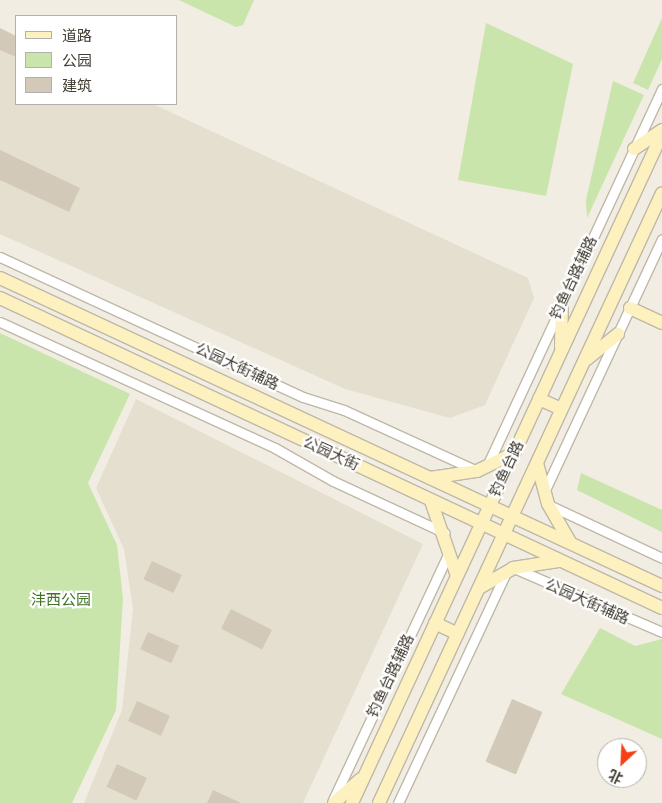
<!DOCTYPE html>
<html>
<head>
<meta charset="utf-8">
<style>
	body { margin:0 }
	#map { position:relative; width:662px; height:803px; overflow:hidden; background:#f1ede2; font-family:"Sofia Sans Condensed","Noto Sans SC",sans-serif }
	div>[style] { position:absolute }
	.residential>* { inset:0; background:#e5dfd0 }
	.green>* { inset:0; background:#c9e5ab }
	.building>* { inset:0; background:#d2c9b8; transform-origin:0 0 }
	.roads { filter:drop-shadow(1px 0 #bfb8a8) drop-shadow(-1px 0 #bfb8a8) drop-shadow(0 1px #bfb8a8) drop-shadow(0 -1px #bfb8a8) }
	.street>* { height:9px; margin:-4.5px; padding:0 4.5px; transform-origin:4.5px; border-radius:4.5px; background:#fff }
	.secondary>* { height:12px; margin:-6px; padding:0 6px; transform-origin:6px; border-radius:6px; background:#fef1c0 }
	span { translate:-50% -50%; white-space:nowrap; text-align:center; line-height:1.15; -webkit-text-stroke:4.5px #fff; paint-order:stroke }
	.street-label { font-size:15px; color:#423d33 }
	.park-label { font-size:15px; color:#417228 }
	.legend { position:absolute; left:15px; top:15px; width:162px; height:90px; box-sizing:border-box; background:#fff; border:1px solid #b3b1ad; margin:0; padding:6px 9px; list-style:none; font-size:15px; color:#423d33 }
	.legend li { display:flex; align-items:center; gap:10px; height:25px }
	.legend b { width:25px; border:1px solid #b3b1ad }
	.north { position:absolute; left:597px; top:738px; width:50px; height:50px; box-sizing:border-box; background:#fff; border:1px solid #b3b1ad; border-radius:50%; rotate:205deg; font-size:14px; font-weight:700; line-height:20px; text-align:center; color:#423d33 }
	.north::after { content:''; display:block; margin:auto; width:18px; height:22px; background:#f63f14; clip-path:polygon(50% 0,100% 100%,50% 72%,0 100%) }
</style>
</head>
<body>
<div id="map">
	<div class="residential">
		<div style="clip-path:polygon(0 33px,16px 40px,16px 104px,153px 104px,528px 278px,534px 298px,485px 405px,450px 418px,345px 389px,0 234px)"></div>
		<div style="clip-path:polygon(136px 399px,423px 544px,303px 803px,84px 803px,122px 710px,133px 609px,124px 549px,96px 488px)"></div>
	</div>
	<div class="green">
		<div style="clip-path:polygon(179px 0,254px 0,243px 25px,236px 27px)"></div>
		<div style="clip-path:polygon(662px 18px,662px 59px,648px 90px,633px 83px)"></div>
		<div style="clip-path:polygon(486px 23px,573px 64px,546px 196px,458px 180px)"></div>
		<div style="clip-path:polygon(613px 81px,644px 95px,587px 218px,586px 200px)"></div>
		<div style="clip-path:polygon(0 333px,130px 394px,88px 483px,117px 545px,123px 599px,116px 710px,72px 803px,0 803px)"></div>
		<div style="clip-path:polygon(581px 473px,662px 510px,662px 532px,577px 490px)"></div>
		<div style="clip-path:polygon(600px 628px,635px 646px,662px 639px,662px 739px,561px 694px)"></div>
	</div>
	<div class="building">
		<div style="clip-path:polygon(0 28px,16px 36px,16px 57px,0 50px)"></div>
		<div style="clip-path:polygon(0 150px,80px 188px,69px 212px,0 180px)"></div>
		<div style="left:152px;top:561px;width:33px;height:20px;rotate:25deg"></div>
		<div style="left:231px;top:609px;width:46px;height:22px;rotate:27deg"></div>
		<div style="left:148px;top:632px;width:34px;height:19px;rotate:24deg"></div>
		<div style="left:512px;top:699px;width:33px;height:68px;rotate:23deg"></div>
		<div style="left:137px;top:701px;width:36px;height:22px;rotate:24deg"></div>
		<div style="left:117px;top:764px;width:33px;height:25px;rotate:25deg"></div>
		<div style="clip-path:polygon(213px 790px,241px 803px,207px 803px)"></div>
	</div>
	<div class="roads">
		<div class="street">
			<div style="left:0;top:257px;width:334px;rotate:24.8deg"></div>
			<div style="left:303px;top:397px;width:43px;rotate:17.6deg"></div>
			<div style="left:344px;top:410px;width:146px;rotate:24.6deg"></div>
			<div style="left:0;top:322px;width:302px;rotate:24.6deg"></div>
			<div style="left:275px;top:448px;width:67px;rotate:29.6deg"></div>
			<div style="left:333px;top:481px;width:123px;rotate:24.9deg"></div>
			<div style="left:487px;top:466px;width:416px;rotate:-65.1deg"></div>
			<div style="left:544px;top:492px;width:279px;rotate:-65deg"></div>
			<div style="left:549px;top:505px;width:125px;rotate:25.1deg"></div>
			<div style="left:514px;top:568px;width:161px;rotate:23.4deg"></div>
			<div style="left:333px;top:800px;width:274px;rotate:-64.9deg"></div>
			<div style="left:398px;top:803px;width:255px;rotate:-64.9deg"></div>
		</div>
		<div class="secondary">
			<div style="left:634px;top:149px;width:34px;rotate:-34deg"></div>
			<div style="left:0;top:278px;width:730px;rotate:24.95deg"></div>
			<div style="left:0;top:298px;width:731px;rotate:25.09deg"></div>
			<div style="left:630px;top:308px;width:35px;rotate:25deg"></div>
			<div style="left:561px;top:347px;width:43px;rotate:-88.7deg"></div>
			<div style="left:587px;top:359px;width:40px;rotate:-39deg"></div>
			<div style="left:539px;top:399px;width:24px;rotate:24deg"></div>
			<div style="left:537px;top:463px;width:42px;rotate:75deg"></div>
			<div style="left:548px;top:504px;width:44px;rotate:59.9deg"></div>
			<div style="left:430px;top:478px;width:48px;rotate:-8.5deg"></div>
			<div style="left:477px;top:471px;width:41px;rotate:-25.9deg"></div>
			<div style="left:431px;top:501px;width:79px;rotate:70.9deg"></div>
			<div style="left:479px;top:588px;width:39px;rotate:-30deg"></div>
			<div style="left:513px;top:568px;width:46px;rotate:-8.8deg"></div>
			<div style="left:435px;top:623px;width:25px;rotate:26deg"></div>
			<div style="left:334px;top:803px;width:36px;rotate:-42deg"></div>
			<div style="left:352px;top:803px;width:737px;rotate:-65.14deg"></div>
			<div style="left:379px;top:803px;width:672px;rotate:-65.11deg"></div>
		</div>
	</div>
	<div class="street-label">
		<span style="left:574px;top:278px;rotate:-65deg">钓鱼台路辅路</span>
		<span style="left:237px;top:367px;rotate:25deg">公园大街辅路</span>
		<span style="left:331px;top:454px;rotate:25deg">公园大街</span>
		<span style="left:507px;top:469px;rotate:-65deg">钓鱼台路</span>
		<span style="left:587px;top:602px;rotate:24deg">公园大街辅路</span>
		<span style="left:391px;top:676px;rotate:-65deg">钓鱼台路辅路</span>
	</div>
	<div class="park-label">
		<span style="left:61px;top:601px">沣西公园</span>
	</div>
	<ul class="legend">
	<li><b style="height:6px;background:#fef1c0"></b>道路</li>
	<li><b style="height:14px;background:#c9e5ab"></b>公园</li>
	<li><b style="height:14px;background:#d2c9b8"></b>建筑</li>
	</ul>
	<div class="north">北</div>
</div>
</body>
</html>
